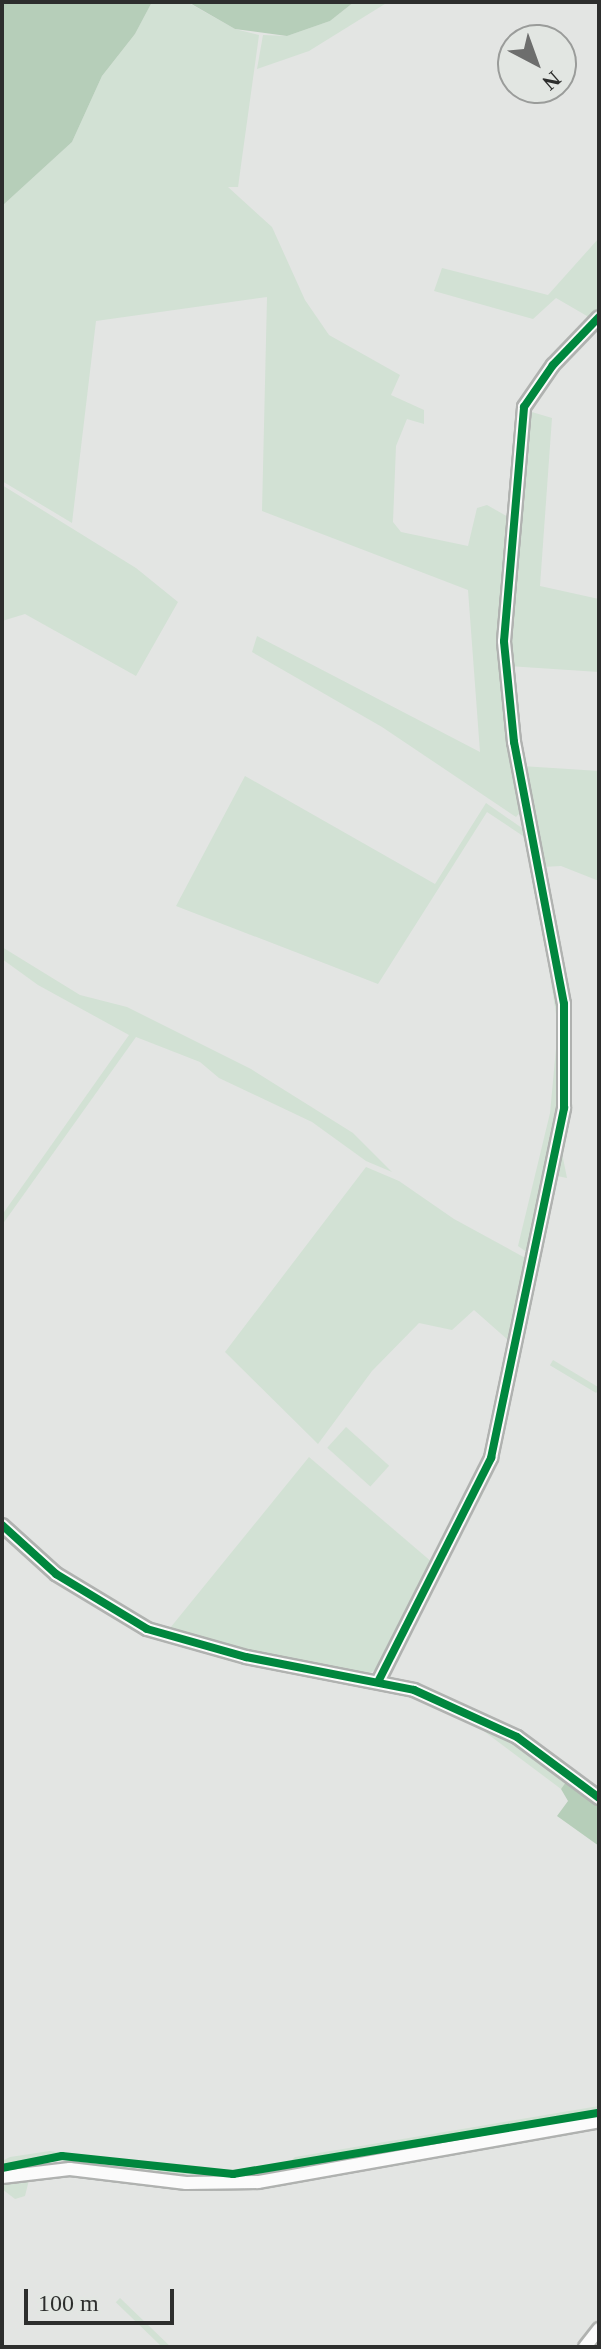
<!DOCTYPE html>
<html>
<head>
<meta charset="utf-8">
<style>
	body { margin:0 }
	#map { position:relative; width:601px; height:2349px; overflow:hidden; background:#e3e5e3; font-family:"Times New Roman",serif }
	div>[style] { position:absolute }
	.green>* { inset:0; background:#d2e1d4; transform-origin:0 0 }
	.forest>* { inset:0; background:#b6ceb9 }
	.roads { filter:drop-shadow(2px 0 #b0b2b0) drop-shadow(-2px 0 #b0b2b0) drop-shadow(0 2px #b0b2b0) drop-shadow(0 -2px #b0b2b0) }
	.minor>* { height:12px; margin:-6px; padding:0 6px; transform-origin:6px; border-radius:6px; background:#fbfbfb }
	.cycleway>* { height:8px; margin:-4px; padding:0 4px; transform-origin:4px; border-radius:4px; background:#00873e }
	span { translate:-50% -50%; white-space:nowrap; text-align:center; line-height:1.15; -webkit-text-stroke:8px #e2e6e2; paint-order:stroke }
	.frame { position:absolute; inset:0; border:4px solid #2d2e2d; pointer-events:none }
	.north { position:absolute; left:497px; top:24px; width:80px; height:80px; box-sizing:border-box; background:#e2e6e2; border:2px solid #9a9c9a; border-radius:50%; rotate:139deg; font-size:22px; font-weight:700; line-height:32px; text-align:center; color:#2d2e2d }
	.north::after { content:''; display:block; margin:auto; width:28px; height:36px; background:#6d6e6d; clip-path:polygon(50% 0,100% 100%,50% 72%,0 100%) }
	.scale { position:absolute; left:24px; top:2289px; width:150px; height:36px; box-sizing:border-box; border:4px solid #2d2e2d; border-top:0; padding-left:10px; font-size:24px; line-height:28px; white-space:nowrap; color:#2d2e2d; -webkit-text-stroke:6px #e2e6e2; paint-order:stroke }
</style>
</head>
<body>
<div id="map">
	<div class="green">
		<div style="clip-path:polygon(152px 2px,187px 2px,235px 29px,259px 35px,238px 187px,228px 187px,272px 227px,305px 300px,329px 335px,400px 375px,391px 395px,424px 410px,424px 424px,407px 419px,396px 446px,393px 522px,401px 532px,468px 546px,477px 508px,487px 505px,510px 518px,504px 599px,523px 809px,516px 817px,382px 727px,252px 652px,257px 636px,480px 752px,468px 590px,262px 511px,267px 297px,96px 321px,72px 523px,2px 481px,2px 206px,72px 142px,102px 76px,135px 34px)"></div>
		<div style="clip-path:polygon(354px 2px,388px 2px,309px 51px,257px 69px,263px 35px,287px 36px,330px 21px)"></div>
		<div style="clip-path:polygon(599px 238px,599px 314px,588px 323px,587px 316px,556px 298px,533px 319px,434px 291px,442px 268px,548px 295px)"></div>
		<div style="clip-path:polygon(525px 410px,552px 418px,540px 586px,599px 599px,599px 672px,507px 666px)"></div>
		<div style="clip-path:polygon(2px 485px,136px 568px,178px 602px,136px 676px,25px 614px,2px 621px)"></div>
		<div style="clip-path:polygon(522px 766px,599px 771px,599px 881px,561px 866px,542px 867px)"></div>
		<div style="clip-path:polygon(245px 776px,435px 884px,486px 803px,529px 833px,562px 1011px,560px 1143px,567px 1178px,547px 1174px,528px 1253px,518px 1246px,550px 1113px,558px 1027px,535px 877px,523px 836px,487px 812px,378px 984px,176px 906px)"></div>
		<div style="clip-path:polygon(2px 947px,80px 995px,127px 1007px,251px 1069px,353px 1133px,392px 1172px,366px 1161px,312px 1122px,219px 1078px,200px 1062px,136px 1037px,2px 1225px,2px 1215px,129px 1035px,38px 985px,2px 959px)"></div>
		<div style="clip-path:polygon(366px 1167px,399px 1181px,454px 1219px,529px 1260px,516px 1347px,474px 1310px,452px 1330px,419px 1323px,372px 1371px,318px 1444px,225px 1352px)"></div>
		<div style="left:553px;top:1360px;width:54px;height:6px;rotate:31deg"></div>
		<div style="left:346px;top:1427px;width:58px;height:28px;rotate:42deg"></div>
		<div style="clip-path:polygon(309px 1457px,433px 1563px,380px 1667px,367px 1675px,166px 1633px)"></div>
		<div style="clip-path:polygon(461px 1714px,494px 1728px,568px 1779px,561px 1789px)"></div>
		<div style="clip-path:polygon(599px 2106px,599px 2116px,266px 2176px,171px 2174px,65px 2160px,40px 2160px,2px 2171px,2px 2161px,10px 2157px,50px 2151px,172px 2169px,260px 2170px,285px 2166px,295px 2157px)"></div>
		<div style="clip-path:polygon(29px 2180px,25px 2196px,15px 2199px,2px 2189px,3px 2183px)"></div>
		<div style="left:120px;top:2298px;width:71px;height:6px;rotate:44deg"></div>
	</div>
	<div class="forest">
		<div style="clip-path:polygon(2px 2px,152px 2px,135px 34px,102px 76px,72px 142px,2px 206px)"></div>
		<div style="clip-path:polygon(188px 2px,354px 2px,330px 21px,287px 36px,235px 29px)"></div>
		<div style="clip-path:polygon(568px 1779px,599px 1804px,599px 1846px,557px 1816px,568px 1801px,561px 1789px)"></div>
	</div>
	<div class="roads">
		<div class="minor">
			<div style="left:2px;top:1525px;width:73px;rotate:42.2deg"></div>
			<div style="left:56px;top:1574px;width:106px;rotate:31.1deg"></div>
			<div style="left:147px;top:1629px;width:103px;rotate:15.8deg"></div>
			<div style="left:246px;top:1657px;width:171px;rotate:11.1deg"></div>
			<div style="left:414px;top:1690px;width:113px;rotate:24.5deg"></div>
			<div style="left:517px;top:1737px;width:102px;rotate:36.6deg"></div>
			<div style="left:379px;top:1680px;width:249px;rotate:-63.2deg"></div>
			<div style="left:491px;top:1458px;width:358px;rotate:-78.2deg"></div>
			<div style="left:564px;top:1108px;width:104px;rotate:-90deg"></div>
			<div style="left:564px;top:1004px;width:267px;rotate:-100.8deg"></div>
			<div style="left:514px;top:742px;width:101px;rotate:-95.7deg"></div>
			<div style="left:504px;top:641px;width:235px;rotate:-85.1deg"></div>
			<div style="left:524px;top:407px;width:51px;rotate:-55.4deg"></div>
			<div style="left:553px;top:365px;width:66px;rotate:-46.2deg"></div>
			<div style="left:2px;top:2177px;width:68px;rotate:-6.7deg"></div>
			<div style="left:70px;top:2169px;width:117px;rotate:6.9deg"></div>
			<div style="left:186px;top:2183px;width:72px;rotate:-0.8deg"></div>
			<div style="left:258px;top:2182px;width:346px;rotate:-10.1deg"></div>
			<div style="left:585px;top:2347px;width:23px;rotate:-52deg"></div>
		</div>
	</div>
	<div class="cycleway">
		<div style="left:2px;top:1525px;width:73px;rotate:42.2deg"></div>
		<div style="left:56px;top:1574px;width:106px;rotate:31.1deg"></div>
		<div style="left:147px;top:1629px;width:103px;rotate:15.8deg"></div>
		<div style="left:246px;top:1657px;width:171px;rotate:11.1deg"></div>
		<div style="left:414px;top:1690px;width:113px;rotate:24.5deg"></div>
		<div style="left:517px;top:1737px;width:102px;rotate:36.6deg"></div>
		<div style="left:379px;top:1680px;width:249px;rotate:-63.2deg"></div>
		<div style="left:491px;top:1458px;width:358px;rotate:-78.2deg"></div>
		<div style="left:564px;top:1108px;width:104px;rotate:-90deg"></div>
		<div style="left:564px;top:1004px;width:267px;rotate:-100.8deg"></div>
		<div style="left:514px;top:742px;width:101px;rotate:-95.7deg"></div>
		<div style="left:504px;top:641px;width:235px;rotate:-85.1deg"></div>
		<div style="left:524px;top:407px;width:51px;rotate:-55.4deg"></div>
		<div style="left:553px;top:365px;width:66px;rotate:-46.2deg"></div>
		<div style="left:2px;top:2168px;width:61px;rotate:-11.3deg"></div>
		<div style="left:62px;top:2156px;width:172px;rotate:6deg"></div>
		<div style="left:233px;top:2174px;width:371px;rotate:-9.5deg"></div>
	</div>
	<div class="frame"></div>
	<div class="north">N</div>
	<div class="scale">100 m</div>
</div>
</body>
</html>
